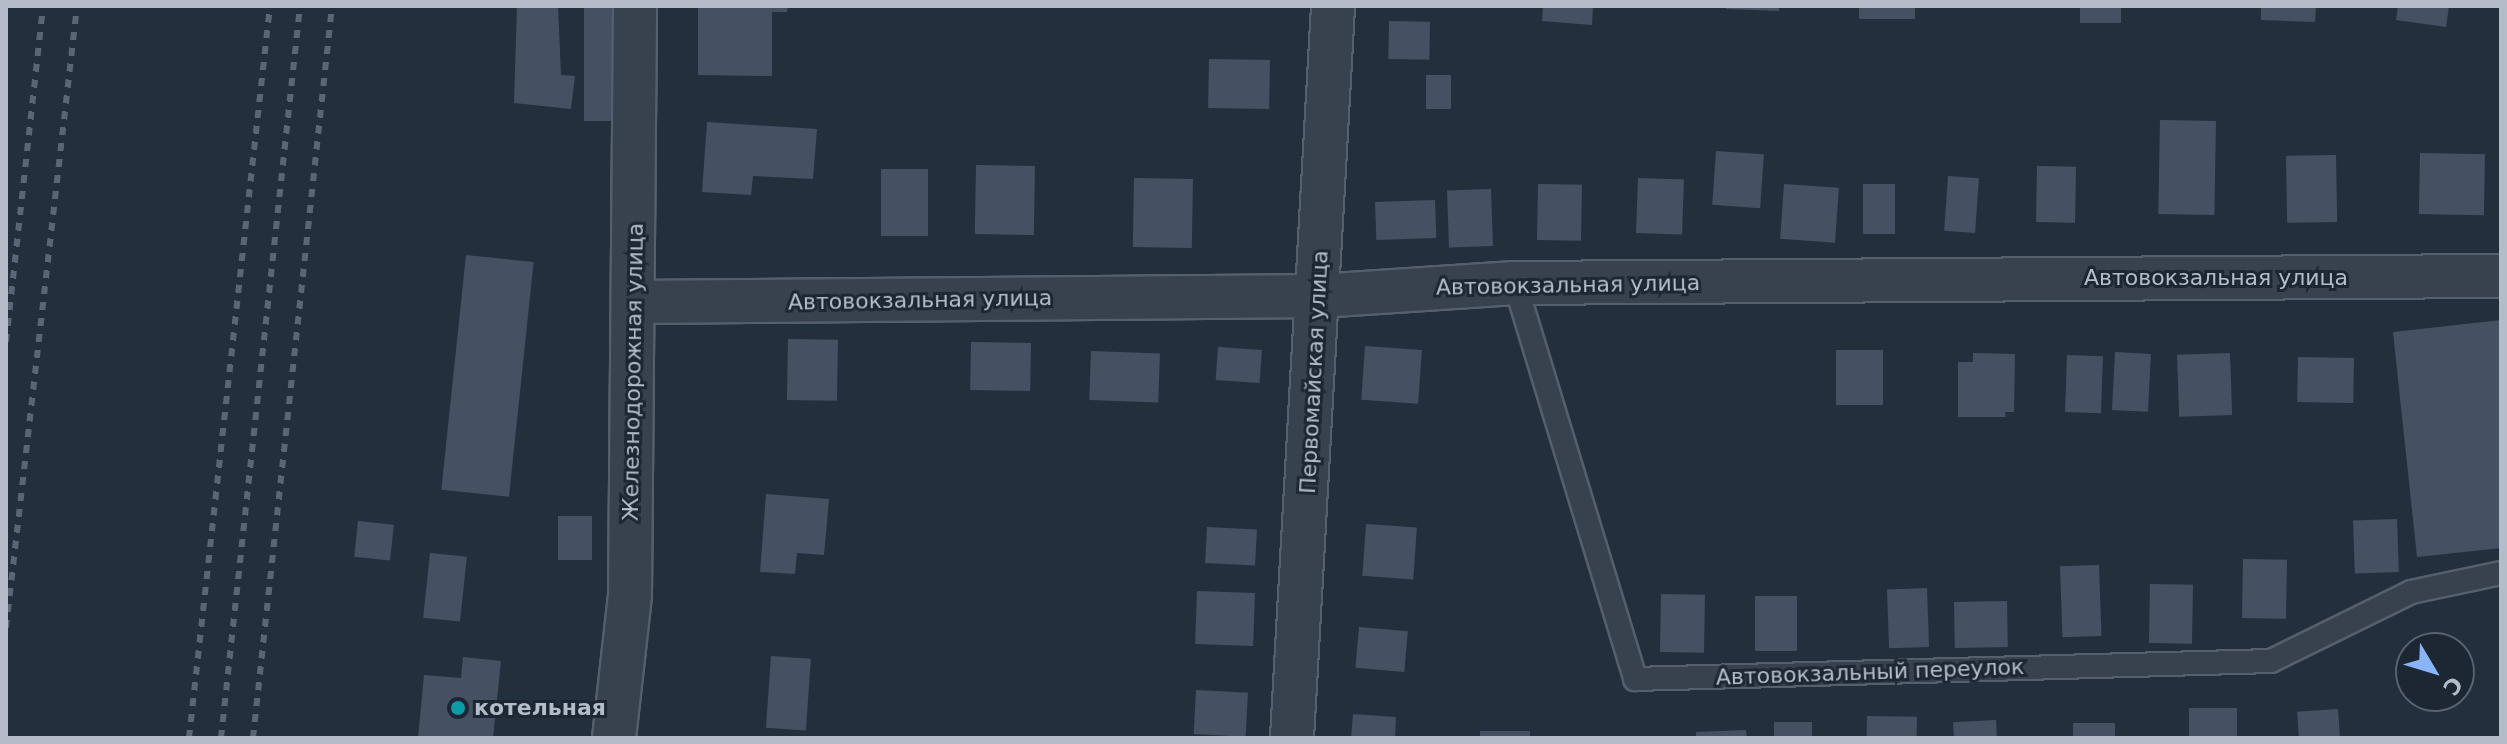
<!DOCTYPE html>
<html>
<head>
<meta charset="utf-8">
<style>
	body { margin:0 }
	#map { position:relative; width:2507px; height:744px; overflow:hidden; background:#242f3e; font-family:"DejaVu Sans",sans-serif }
	div>[style] { position:absolute }
	.building>* { inset:0; background:#455162; transform-origin:0 0 }
	.roads { filter:drop-shadow(2px 0 #565f6c) drop-shadow(-2px 0 #565f6c) drop-shadow(0 2px #565f6c) drop-shadow(0 -2px #565f6c) }
	.lane>* { height:22px; margin:-11px; padding:0 11px; transform-origin:11px; border-radius:11px; background:#38414e }
	.street>* { height:42px; margin:-21px; padding:0 21px; transform-origin:21px; border-radius:21px; background:#38414e }
	.rail>* { height:6px; margin-top:-3px; transform-origin:0; background:repeating-linear-gradient(90deg,#5a6575 0 8px,transparent 0 16px) }
	.dots>* { width:22px; height:22px; translate:-50% -50%; box-sizing:border-box; border:4px solid #1d2633; border-radius:50% }
	span { translate:-50% -50%; white-space:nowrap; text-align:center; line-height:1.15; -webkit-text-stroke:6px #1d2633; paint-order:stroke }
	.street-label { font-size:22px; color:#b4bcc9 }
	.poi-label { font-size:22px; color:#b4bcc9; font-weight:700 }
	.left { translate:0 -50%; text-align:left }
	.frame { position:absolute; inset:0; border:8px solid #b4bcc9; pointer-events:none }
	.north { position:absolute; left:2395px; top:632px; width:80px; height:80px; box-sizing:border-box; background:#1d2633; border:2px solid #59626f; border-radius:50%; rotate:128deg; font-size:22px; font-weight:700; line-height:32px; text-align:center; color:#b4bcc9 }
	.north::after { content:''; display:block; margin:auto; width:28px; height:36px; background:#8ab4f8; clip-path:polygon(50% 0,100% 100%,50% 72%,0 100%) }
</style>
</head>
<body>
<div id="map">
	<div class="building">
		<div style="clip-path:polygon(517px 6px,558px 6px,561px 75px,575px 76px,571px 109px,514px 103px)"></div>
		<div style="left:584px;top:6px;width:33px;height:115px"></div>
		<div style="clip-path:polygon(698px 6px,788px 6px,787px 12px,772px 12px,772px 76px,698px 75px)"></div>
		<div style="clip-path:polygon(1543px 6px,1593px 6px,1592px 25px,1542px 21px)"></div>
		<div style="clip-path:polygon(1726px 6px,1779px 6px,1779px 11px,1726px 9px)"></div>
		<div style="left:1859px;top:6px;width:56px;height:13px"></div>
		<div style="left:2080px;top:6px;width:41px;height:17px"></div>
		<div style="clip-path:polygon(2261px 6px,2316px 6px,2315px 22px,2261px 20px)"></div>
		<div style="clip-path:polygon(2398px 6px,2449px 6px,2446px 27px,2396px 20px)"></div>
		<div style="left:1389px;top:21px;width:41px;height:38px;rotate:1deg"></div>
		<div style="left:1209px;top:59px;width:61px;height:49px;rotate:1deg"></div>
		<div style="left:1426px;top:75px;width:25px;height:34px"></div>
		<div style="left:2160px;top:120px;width:56px;height:94px;rotate:1deg"></div>
		<div style="clip-path:polygon(707px 122px,817px 129px,813px 179px,753px 176px,751px 195px,702px 192px)"></div>
		<div style="left:1716px;top:151px;width:48px;height:54px;rotate:4deg"></div>
		<div style="left:2420px;top:153px;width:65px;height:61px;rotate:1deg"></div>
		<div style="left:2336px;top:155px;width:67px;height:50px;rotate:89deg"></div>
		<div style="left:976px;top:165px;width:59px;height:69px;rotate:1deg"></div>
		<div style="left:2037px;top:166px;width:39px;height:56px;rotate:1deg"></div>
		<div style="left:881px;top:169px;width:47px;height:67px"></div>
		<div style="left:1948px;top:176px;width:31px;height:55px;rotate:4deg"></div>
		<div style="left:1134px;top:178px;width:59px;height:69px;rotate:1deg"></div>
		<div style="left:1638px;top:178px;width:46px;height:55px;rotate:2deg"></div>
		<div style="left:1538px;top:184px;width:44px;height:56px;rotate:1deg"></div>
		<div style="left:1784px;top:184px;width:55px;height:55px;rotate:4deg"></div>
		<div style="left:1863px;top:184px;width:32px;height:50px"></div>
		<div style="left:1491px;top:189px;width:57px;height:44px;rotate:88deg"></div>
		<div style="left:1435px;top:200px;width:38px;height:60px;rotate:88deg"></div>
		<div style="left:466px;top:255px;width:68px;height:236px;rotate:6deg"></div>
		<div style="clip-path:polygon(2501px 320px,2501px 548px,2417px 557px,2393px 332px)"></div>
		<div style="left:788px;top:339px;width:50px;height:61px;rotate:1deg"></div>
		<div style="left:971px;top:342px;width:60px;height:48px;rotate:1deg"></div>
		<div style="left:1365px;top:346px;width:57px;height:54px;rotate:4deg"></div>
		<div style="left:1218px;top:347px;width:44px;height:33px;rotate:4deg"></div>
		<div style="left:1836px;top:350px;width:47px;height:55px"></div>
		<div style="left:1091px;top:351px;width:69px;height:49px;rotate:2deg"></div>
		<div style="left:2115px;top:352px;width:36px;height:58px;rotate:3deg"></div>
		<div style="clip-path:polygon(1973px 353px,2015px 354px,2014px 412px,2005px 412px,2006px 417px,1958px 417px,1958px 362px,1973px 362px)"></div>
		<div style="left:2230px;top:353px;width:62px;height:53px;rotate:88deg"></div>
		<div style="left:2067px;top:355px;width:36px;height:57px;rotate:2deg"></div>
		<div style="left:2298px;top:357px;width:56px;height:45px;rotate:1deg"></div>
		<div style="clip-path:polygon(766px 494px,829px 499px,824px 555px,797px 553px,795px 574px,760px 572px)"></div>
		<div style="left:592px;top:516px;width:44px;height:34px;rotate:90deg"></div>
		<div style="left:2397px;top:519px;width:53px;height:44px;rotate:88deg"></div>
		<div style="left:358px;top:521px;width:36px;height:36px;rotate:6deg"></div>
		<div style="left:1366px;top:524px;width:51px;height:52px;rotate:4deg"></div>
		<div style="left:1207px;top:527px;width:50px;height:36px;rotate:3deg"></div>
		<div style="left:430px;top:553px;width:37px;height:65px;rotate:6deg"></div>
		<div style="left:2243px;top:559px;width:44px;height:59px;rotate:1deg"></div>
		<div style="left:2099px;top:565px;width:71px;height:39px;rotate:88deg"></div>
		<div style="left:2150px;top:584px;width:43px;height:59px;rotate:1deg"></div>
		<div style="left:1927px;top:588px;width:59px;height:40px;rotate:88deg"></div>
		<div style="left:1197px;top:591px;width:58px;height:53px;rotate:2deg"></div>
		<div style="left:1661px;top:594px;width:44px;height:58px;rotate:1deg"></div>
		<div style="left:1797px;top:596px;width:55px;height:42px;rotate:90deg"></div>
		<div style="left:2007px;top:601px;width:46px;height:53px;rotate:89deg"></div>
		<div style="left:1359px;top:627px;width:49px;height:41px;rotate:5deg"></div>
		<div style="left:771px;top:656px;width:40px;height:72px;rotate:4deg"></div>
		<div style="clip-path:polygon(463px 657px,501px 661px,493px 738px,418px 738px,424px 675px,461px 678px)"></div>
		<div style="left:1196px;top:690px;width:52px;height:44px;rotate:3deg"></div>
		<div style="left:2189px;top:708px;width:48px;height:30px"></div>
		<div style="left:2338px;top:709px;width:29px;height:41px;rotate:86deg"></div>
		<div style="clip-path:polygon(1353px 714px,1396px 717px,1395px 738px,1351px 738px)"></div>
		<div style="left:1867px;top:716px;width:50px;height:22px;rotate:1deg"></div>
		<div style="left:1996px;top:720px;width:18px;height:43px;rotate:87deg"></div>
		<div style="left:1812px;top:722px;width:16px;height:38px;rotate:90deg"></div>
		<div style="left:2073px;top:723px;width:42px;height:15px"></div>
		<div style="clip-path:polygon(1746px 730px,1747px 738px,1696px 738px,1696px 732px)"></div>
		<div style="left:1480px;top:731px;width:50px;height:7px"></div>
	</div>
	<div class="roads">
		<div class="lane">
			<div style="left:1515px;top:283px;width:414px;rotate:73.1deg"></div>
			<div style="left:1635px;top:679px;width:636px;rotate:-1.62deg"></div>
			<div style="left:2271px;top:661px;width:156px;rotate:-26.2deg"></div>
			<div style="left:2411px;top:592px;width:92px;rotate:-11.9deg"></div>
		</div>
		<div class="street">
			<div style="left:635px;top:302px;width:684px;rotate:-0.5deg"></div>
			<div style="left:1319px;top:296px;width:196px;rotate:-3.8deg"></div>
			<div style="left:1515px;top:283px;width:986px;rotate:-0.41deg"></div>
			<div style="left:614px;top:738px;width:144px;rotate:-83.6deg"></div>
			<div style="left:630px;top:595px;width:589px;rotate:-89.51deg"></div>
			<div style="left:1292px;top:738px;width:733px;rotate:-86.79deg"></div>
		</div>
	</div>
	<div class="rail">
		<div style="left:6px;top:342px;width:338px;rotate:-83.7deg"></div>
		<div style="left:6px;top:628px;width:626px;rotate:-83.49deg"></div>
		<div style="left:189px;top:738px;width:736px;rotate:-83.69deg"></div>
		<div style="left:221px;top:738px;width:736px;rotate:-83.84deg"></div>
		<div style="left:253px;top:738px;width:736px;rotate:-83.84deg"></div>
	</div>
	<div class="dots">
		<div style="left:458px;top:708px;background:#0f9aa8"></div>
	</div>
	<div class="street-label">
		<span style="left:2216px;top:278px">Автовокзальная улица</span>
		<span style="left:1568px;top:285px;rotate:-1deg">Автовокзальная улица</span>
		<span style="left:920px;top:300px;rotate:-1deg">Автовокзальная улица</span>
		<span style="left:633px;top:372px;rotate:-89deg">Железнодорожная улица</span>
		<span style="left:1314px;top:372px;rotate:-87deg">Первомайская улица</span>
		<span style="left:1870px;top:672px;rotate:-2deg">Автовокзальный переулок</span>
	</div>
	<div class="poi-label">
		<span class="left" style="left:474px;top:708px">котельная</span>
	</div>
	<div class="frame"></div>
	<div class="north">С</div>
</div>
</body>
</html>
